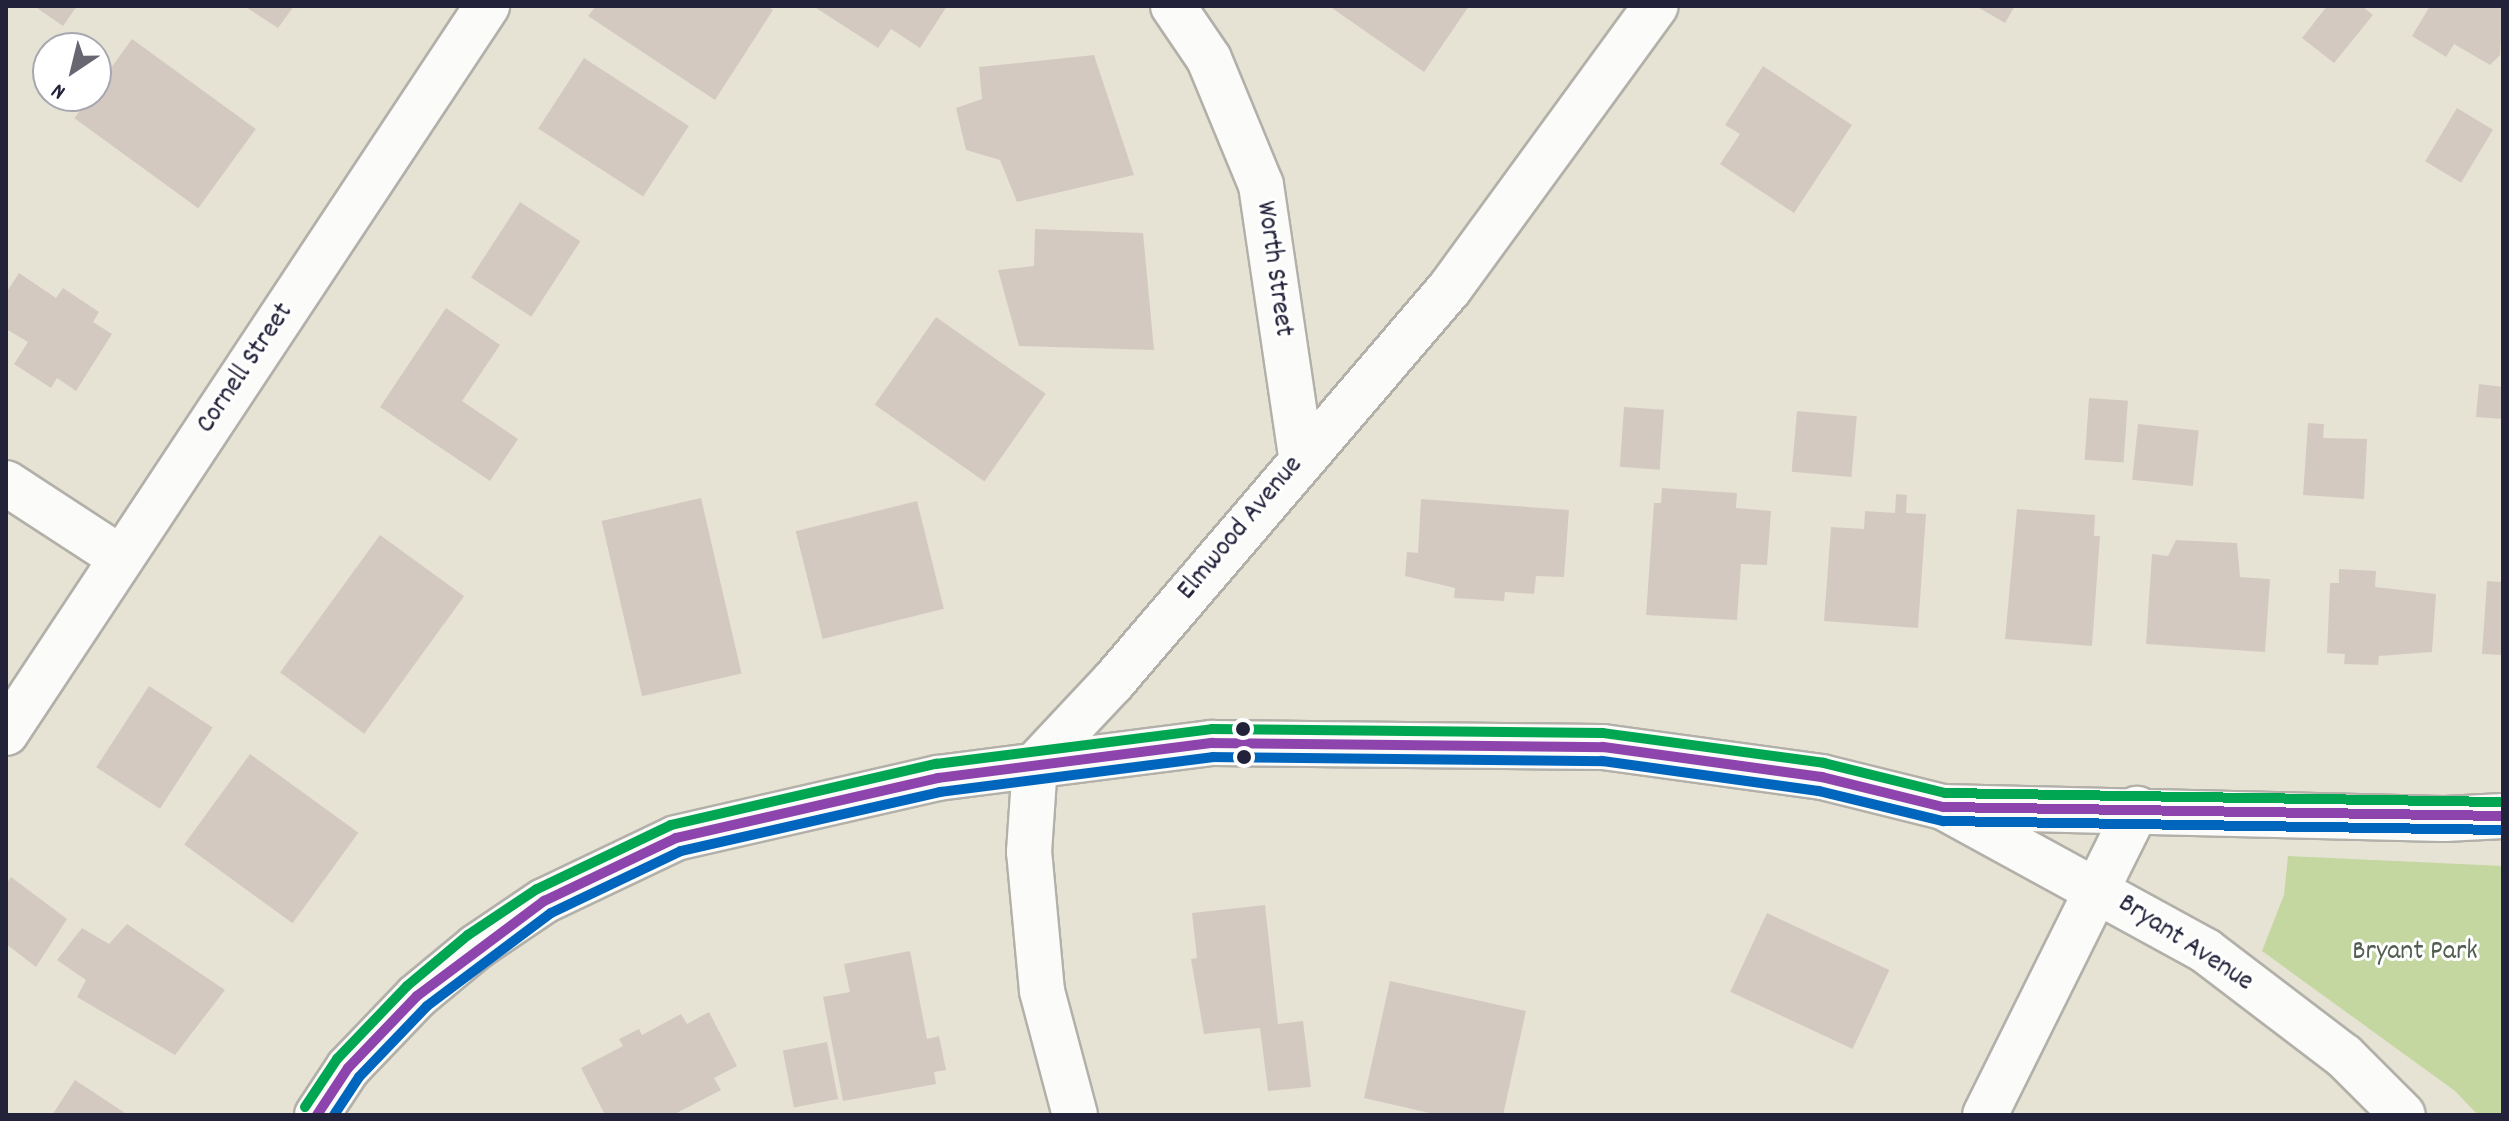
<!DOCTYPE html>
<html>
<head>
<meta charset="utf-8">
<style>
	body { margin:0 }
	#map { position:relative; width:2509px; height:1121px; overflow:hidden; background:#e6e3d4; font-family:Dekko,sans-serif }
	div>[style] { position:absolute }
	.green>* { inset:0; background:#c4d7a1 }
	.building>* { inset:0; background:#d4c9c1; transform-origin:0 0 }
	.roads { filter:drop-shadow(2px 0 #b2b0a9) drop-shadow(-2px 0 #b2b0a9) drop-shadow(0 2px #b2b0a9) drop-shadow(0 -2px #b2b0a9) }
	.street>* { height:44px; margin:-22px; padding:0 22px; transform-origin:22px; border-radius:22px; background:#fbfbf9 }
	.secondary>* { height:44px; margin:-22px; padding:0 22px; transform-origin:22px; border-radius:22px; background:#fbfbf9 }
	.primary>* { height:44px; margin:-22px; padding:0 22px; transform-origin:22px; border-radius:22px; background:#fbfbf9 }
	.bus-1>* { height:10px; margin:-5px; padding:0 5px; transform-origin:5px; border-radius:5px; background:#8e44ad }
	.bus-2>* { height:10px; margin:-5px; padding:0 5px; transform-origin:5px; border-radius:5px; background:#0065bd }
	.bus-3>* { height:10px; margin:-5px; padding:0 5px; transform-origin:5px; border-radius:5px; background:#00a651 }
	.dots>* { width:22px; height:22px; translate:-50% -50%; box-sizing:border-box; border:4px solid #fff; border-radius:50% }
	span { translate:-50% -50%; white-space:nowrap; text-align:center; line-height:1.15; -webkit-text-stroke:6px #fff; paint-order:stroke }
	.street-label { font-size:28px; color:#22223b }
	.park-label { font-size:28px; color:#515e50 }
	.frame { position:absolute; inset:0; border:8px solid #22223b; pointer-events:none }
	.north { position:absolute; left:32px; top:32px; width:80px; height:80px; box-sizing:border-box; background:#fff; border:2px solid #a7a7b1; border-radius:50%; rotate:215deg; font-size:22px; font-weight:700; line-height:32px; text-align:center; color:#22223b }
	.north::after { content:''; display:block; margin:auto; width:28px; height:36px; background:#676671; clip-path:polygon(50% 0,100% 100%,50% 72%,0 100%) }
</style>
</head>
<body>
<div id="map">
	<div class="green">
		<div style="clip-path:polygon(2288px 856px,2503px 866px,2503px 1115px,2478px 1115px,2455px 1091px,2262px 951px,2284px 895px)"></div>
	</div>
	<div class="building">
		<div style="clip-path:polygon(34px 6px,77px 6px,63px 26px)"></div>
		<div style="clip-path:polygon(244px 6px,294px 6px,278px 28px)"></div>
		<div style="clip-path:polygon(596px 6px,767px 6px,773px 10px,715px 100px,588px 16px)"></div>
		<div style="clip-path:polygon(813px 6px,947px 6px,920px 48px,891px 29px,878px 48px)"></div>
		<div style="clip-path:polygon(1329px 6px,1469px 6px,1424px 72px)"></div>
		<div style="clip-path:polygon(1976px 6px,2015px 6px,2005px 23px)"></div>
		<div style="clip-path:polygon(2327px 6px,2362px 6px,2373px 15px,2334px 63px,2302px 38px)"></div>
		<div style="clip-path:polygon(2430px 6px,2503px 6px,2500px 55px,2490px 65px,2454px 44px,2446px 57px,2412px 36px)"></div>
		<div style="left:132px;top:39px;width:153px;height:98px;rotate:36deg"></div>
		<div style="clip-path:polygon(1094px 55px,1134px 175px,1017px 202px,1000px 160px,966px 150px,956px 108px,982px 99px,979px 67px)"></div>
		<div style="left:584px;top:58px;width:125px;height:84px;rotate:33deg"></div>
		<div style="clip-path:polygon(1763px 66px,1852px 125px,1794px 213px,1720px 164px,1740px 134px,1725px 125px)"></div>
		<div style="left:2457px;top:108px;width:42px;height:62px;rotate:31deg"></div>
		<div style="left:520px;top:202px;width:72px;height:90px;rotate:33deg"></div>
		<div style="clip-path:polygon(1035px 229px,1143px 233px,1154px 350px,1019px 346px,998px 270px,1034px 266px)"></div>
		<div style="clip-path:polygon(19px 273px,56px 298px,63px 288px,99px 312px,93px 322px,112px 334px,76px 391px,57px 378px,51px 388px,14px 364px,28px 342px,6px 329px,6px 293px)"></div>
		<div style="clip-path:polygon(446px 308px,500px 345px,462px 401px,518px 439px,490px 481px,380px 407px)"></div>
		<div style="left:936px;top:317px;width:134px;height:107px;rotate:35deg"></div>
		<div style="clip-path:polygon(2479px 384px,2503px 387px,2503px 419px,2476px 417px)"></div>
		<div style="left:2089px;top:398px;width:39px;height:62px;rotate:4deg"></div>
		<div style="left:1624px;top:407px;width:40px;height:60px;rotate:4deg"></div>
		<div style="left:1797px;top:411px;width:60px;height:61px;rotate:5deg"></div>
		<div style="clip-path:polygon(2308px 423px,2324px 424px,2323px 438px,2367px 439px,2364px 499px,2303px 495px)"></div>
		<div style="left:2138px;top:424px;width:61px;height:56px;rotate:6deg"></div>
		<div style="clip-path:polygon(1662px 488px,1737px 493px,1736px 508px,1771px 511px,1767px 565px,1741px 564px,1737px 620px,1646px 615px,1654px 503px,1661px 503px)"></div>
		<div style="clip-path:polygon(1896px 494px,1907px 495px,1906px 513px,1926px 514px,1918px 628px,1824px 621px,1831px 527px,1864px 529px,1865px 511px,1895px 513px)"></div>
		<div style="left:701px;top:498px;width:180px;height:102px;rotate:77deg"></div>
		<div style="clip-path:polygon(1421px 499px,1569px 510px,1564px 577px,1536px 576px,1534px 594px,1505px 592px,1504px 601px,1454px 598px,1455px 588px,1405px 576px,1407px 552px,1418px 553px)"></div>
		<div style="left:917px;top:501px;width:111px;height:125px;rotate:76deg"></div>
		<div style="clip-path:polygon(2017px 509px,2095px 515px,2094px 536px,2100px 536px,2092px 646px,2005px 639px)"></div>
		<div style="left:380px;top:535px;width:104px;height:170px;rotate:36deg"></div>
		<div style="clip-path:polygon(2176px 540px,2237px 543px,2240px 577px,2270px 579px,2265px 652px,2146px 644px,2152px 554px,2168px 556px)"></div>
		<div style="clip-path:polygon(2339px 569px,2376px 571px,2375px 587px,2436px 594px,2432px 652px,2379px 656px,2378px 665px,2344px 664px,2345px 654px,2327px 653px,2330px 583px,2339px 583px)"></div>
		<div style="clip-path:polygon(2487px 581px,2503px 582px,2503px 655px,2482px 654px)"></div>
		<div style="left:149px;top:686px;width:76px;height:97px;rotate:33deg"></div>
		<div style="left:250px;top:754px;width:134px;height:112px;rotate:36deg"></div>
		<div style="clip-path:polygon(11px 877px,67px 919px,36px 967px,6px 944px,6px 884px)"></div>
		<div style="clip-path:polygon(1265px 905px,1278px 1024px,1303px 1021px,1311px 1087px,1268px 1091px,1260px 1028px,1204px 1034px,1191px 959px,1197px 958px,1192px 913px)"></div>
		<div style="left:1767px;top:913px;width:135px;height:87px;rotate:25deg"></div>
		<div style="clip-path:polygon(127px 924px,225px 990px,175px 1055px,77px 997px,86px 980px,57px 960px,82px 928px,109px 944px)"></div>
		<div style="clip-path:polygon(910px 951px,927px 1039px,939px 1036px,946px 1070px,934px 1072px,936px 1084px,843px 1101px,823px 997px,850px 992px,844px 964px)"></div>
		<div style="clip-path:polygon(1390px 981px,1526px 1011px,1503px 1115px,1438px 1115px,1364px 1098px)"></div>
		<div style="clip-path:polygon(709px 1012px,737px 1066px,714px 1078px,721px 1090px,673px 1115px,605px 1115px,581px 1068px,623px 1046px,619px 1039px,639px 1029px,642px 1035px,681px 1014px,687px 1024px)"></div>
		<div style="left:827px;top:1042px;width:58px;height:45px;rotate:79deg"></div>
		<div style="clip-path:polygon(75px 1080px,128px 1115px,52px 1115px)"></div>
	</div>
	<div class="roads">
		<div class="street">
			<div style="left:1173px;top:6px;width:64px;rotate:55.8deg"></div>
			<div style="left:1209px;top:59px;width:136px;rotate:67.6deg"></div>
			<div style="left:1261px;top:185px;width:275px;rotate:81.6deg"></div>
			<div style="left:6px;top:483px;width:137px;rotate:33.1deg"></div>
			<div style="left:1943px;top:807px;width:300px;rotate:28.7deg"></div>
			<div style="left:2206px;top:951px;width:173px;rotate:37.3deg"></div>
			<div style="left:2344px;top:1056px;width:83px;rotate:45deg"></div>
			<div style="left:1075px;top:1115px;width:128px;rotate:-104.9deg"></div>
			<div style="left:1042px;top:991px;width:140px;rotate:-95.3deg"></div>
			<div style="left:1029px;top:852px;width:87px;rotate:-86.1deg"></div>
			<div style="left:1035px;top:765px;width:114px;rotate:-46.8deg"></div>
			<div style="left:1113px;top:682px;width:518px;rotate:-49.46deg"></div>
			<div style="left:1450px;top:288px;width:349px;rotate:-53.9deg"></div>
			<div style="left:1985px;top:1115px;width:342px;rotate:-63.6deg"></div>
		</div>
		<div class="secondary">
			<div style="left:6px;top:733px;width:872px;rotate:-56.51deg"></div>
		</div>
		<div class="primary">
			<div style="left:317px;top:1115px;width:56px;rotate:-56.6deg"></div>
			<div style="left:348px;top:1068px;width:100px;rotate:-46.2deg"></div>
			<div style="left:417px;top:996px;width:77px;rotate:-39.7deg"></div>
			<div style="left:476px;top:947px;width:82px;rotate:-34.1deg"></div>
			<div style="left:544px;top:901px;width:146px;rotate:-25.5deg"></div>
			<div style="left:676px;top:838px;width:269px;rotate:-12.9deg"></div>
			<div style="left:938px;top:778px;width:276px;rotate:-7.3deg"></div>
			<div style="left:1212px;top:743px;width:391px;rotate:0.6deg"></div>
			<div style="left:1603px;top:747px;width:221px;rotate:7.8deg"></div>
			<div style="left:1822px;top:777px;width:125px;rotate:13.9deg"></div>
			<div style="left:1943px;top:807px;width:502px;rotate:1.37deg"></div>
			<div style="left:2445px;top:819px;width:58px;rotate:-3deg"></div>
		</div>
	</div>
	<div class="bus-1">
		<div style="left:317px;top:1115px;width:56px;rotate:-56.6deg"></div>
		<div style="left:348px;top:1068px;width:100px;rotate:-46.2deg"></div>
		<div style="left:417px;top:996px;width:159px;rotate:-36.8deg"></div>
		<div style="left:544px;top:901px;width:146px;rotate:-25.5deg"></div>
		<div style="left:676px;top:838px;width:269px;rotate:-12.9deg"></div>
		<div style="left:938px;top:778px;width:276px;rotate:-7.3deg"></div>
		<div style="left:1212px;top:743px;width:391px;rotate:0.6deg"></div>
		<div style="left:1603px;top:747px;width:221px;rotate:7.8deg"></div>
		<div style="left:1822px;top:777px;width:125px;rotate:13.9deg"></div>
		<div style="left:1943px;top:807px;width:560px;rotate:0.92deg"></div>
	</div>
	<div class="bus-2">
		<div style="left:334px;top:1115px;width:45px;rotate:-56.7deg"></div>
		<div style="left:359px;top:1077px;width:98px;rotate:-46.2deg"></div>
		<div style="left:427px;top:1006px;width:155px;rotate:-36.9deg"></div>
		<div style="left:551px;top:913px;width:144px;rotate:-25.5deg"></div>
		<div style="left:681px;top:851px;width:266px;rotate:-12.8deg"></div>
		<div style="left:940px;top:792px;width:275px;rotate:-7.3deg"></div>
		<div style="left:1213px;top:757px;width:389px;rotate:0.6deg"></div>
		<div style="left:1602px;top:761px;width:219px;rotate:7.9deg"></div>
		<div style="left:1819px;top:791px;width:128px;rotate:13.6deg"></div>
		<div style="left:1943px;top:821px;width:560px;rotate:0.92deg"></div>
	</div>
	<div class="bus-3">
		<div style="left:305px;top:1107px;width:58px;rotate:-56.3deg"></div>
		<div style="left:337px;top:1059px;width:101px;rotate:-46.2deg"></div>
		<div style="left:407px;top:986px;width:80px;rotate:-39.9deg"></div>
		<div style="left:468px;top:935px;width:83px;rotate:-33.7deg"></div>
		<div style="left:537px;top:889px;width:148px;rotate:-25.5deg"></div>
		<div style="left:671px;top:825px;width:272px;rotate:-13deg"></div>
		<div style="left:936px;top:764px;width:278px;rotate:-7.2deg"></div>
		<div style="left:1212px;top:729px;width:391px;rotate:0.6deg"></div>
		<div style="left:1603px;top:733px;width:223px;rotate:7.7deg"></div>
		<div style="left:1824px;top:763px;width:125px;rotate:13.9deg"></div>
		<div style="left:1945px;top:793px;width:557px;rotate:0.93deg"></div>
	</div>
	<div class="dots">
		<div style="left:1243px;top:729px;background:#22223b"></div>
		<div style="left:1244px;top:757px;background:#22223b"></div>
	</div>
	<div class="street-label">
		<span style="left:1273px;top:269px;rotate:82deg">Worth Street</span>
		<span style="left:246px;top:369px;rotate:-56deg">Cornell Street</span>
		<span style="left:1241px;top:529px;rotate:-50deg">Elmwood Avenue</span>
		<span style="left:2185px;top:944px;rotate:33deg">Bryant Avenue</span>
	</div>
	<div class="park-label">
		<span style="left:2415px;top:953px">Bryant Park</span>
	</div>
	<div class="frame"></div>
	<div class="north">N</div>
</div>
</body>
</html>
